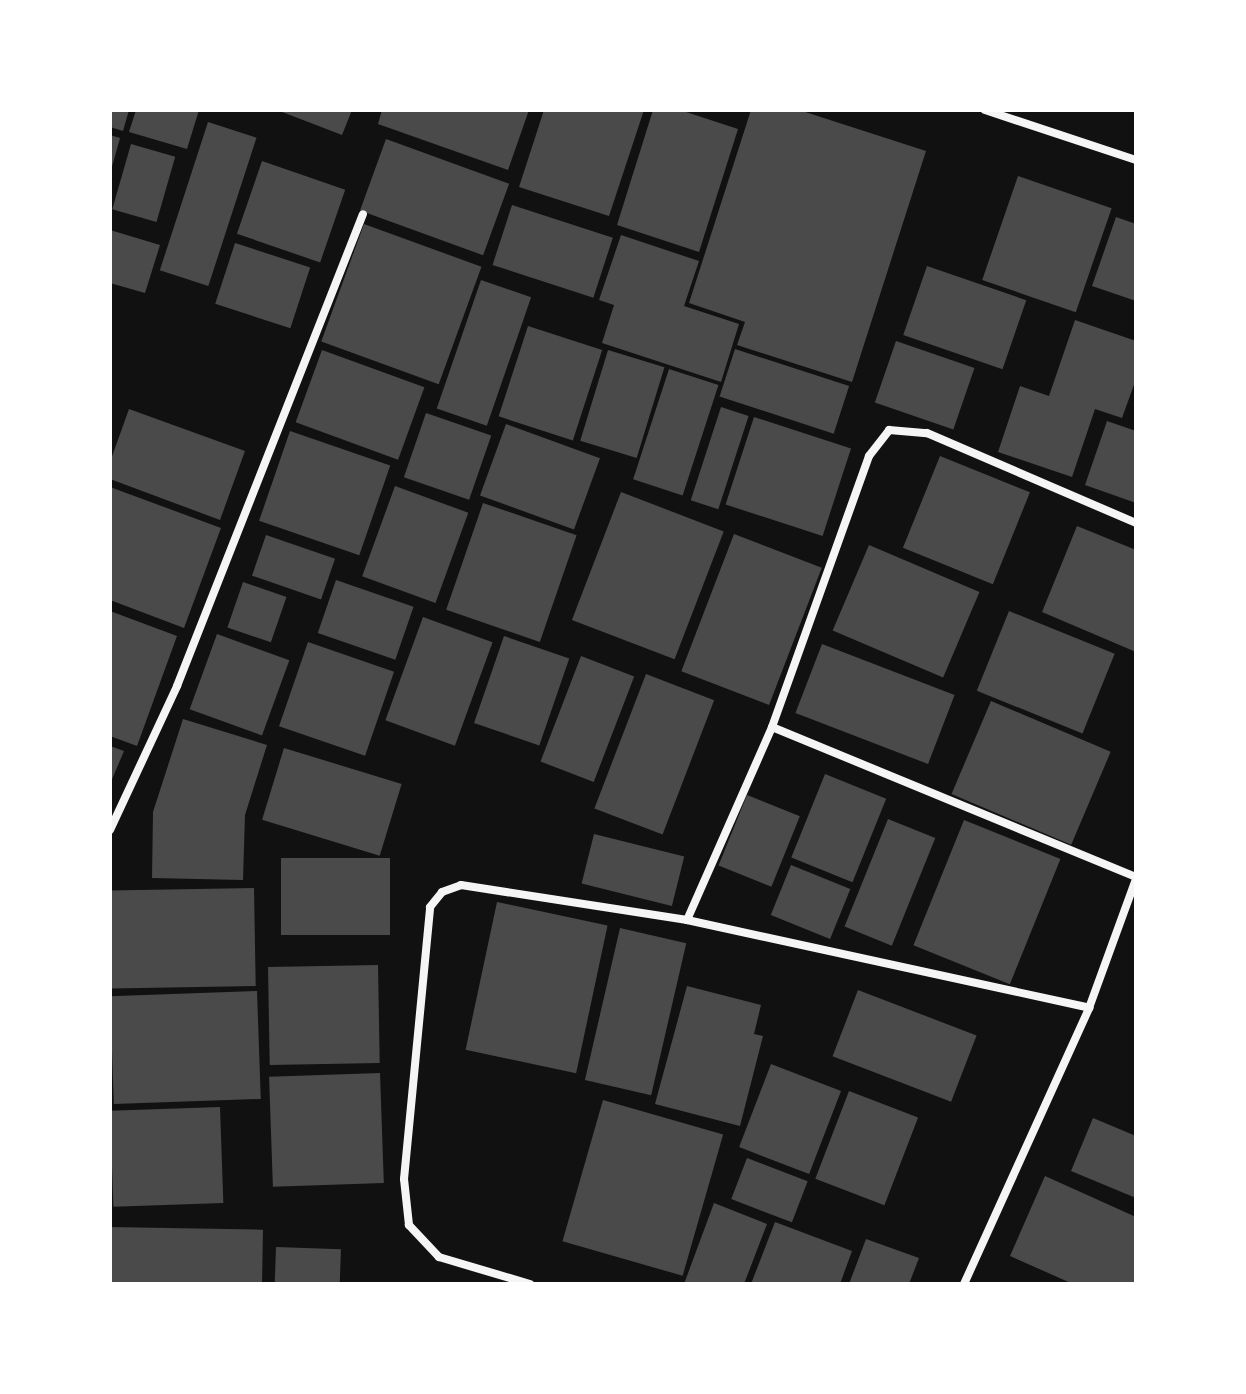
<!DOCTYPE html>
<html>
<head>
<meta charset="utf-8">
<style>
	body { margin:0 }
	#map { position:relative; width:1246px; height:1394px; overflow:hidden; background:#111; font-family:Overpass,sans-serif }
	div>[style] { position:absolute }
	.building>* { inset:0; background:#4a4a4a; transform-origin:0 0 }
	.minor>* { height:8px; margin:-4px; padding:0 4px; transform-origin:4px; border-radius:4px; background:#f5f5f5 }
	span { translate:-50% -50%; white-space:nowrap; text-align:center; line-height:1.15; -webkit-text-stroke:6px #fff; paint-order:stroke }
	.frame { position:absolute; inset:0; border:112px solid #fff; pointer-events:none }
</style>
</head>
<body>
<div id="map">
	<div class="building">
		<div style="clip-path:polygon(110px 110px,129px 110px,123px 131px,110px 127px)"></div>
		<div style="clip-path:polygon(136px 110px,199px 110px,187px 149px,129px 132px)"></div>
		<div style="clip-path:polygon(277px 110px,352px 110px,342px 135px)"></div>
		<div style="clip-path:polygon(382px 110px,529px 110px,508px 170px,378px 124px)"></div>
		<div style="clip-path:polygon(544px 110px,644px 110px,609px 216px,519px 187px)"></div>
		<div style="clip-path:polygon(653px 110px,680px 110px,738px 129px,699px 252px,617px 225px)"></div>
		<div style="clip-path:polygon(751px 110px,799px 110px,926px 151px,852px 382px,737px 345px,745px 322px,689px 303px)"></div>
		<div style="left:208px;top:122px;width:51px;height:156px;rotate:18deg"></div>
		<div style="clip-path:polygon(110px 135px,120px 138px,111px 170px,110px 170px)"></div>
		<div style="left:386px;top:139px;width:131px;height:76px;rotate:20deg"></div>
		<div style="left:131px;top:144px;width:46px;height:68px;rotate:16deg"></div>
		<div style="left:262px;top:161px;width:88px;height:77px;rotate:19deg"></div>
		<div style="left:1018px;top:176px;width:99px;height:110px;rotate:19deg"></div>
		<div style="left:512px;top:205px;width:106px;height:63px;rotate:18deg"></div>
		<div style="clip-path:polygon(1116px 217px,1136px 224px,1136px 301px,1092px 286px)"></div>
		<div style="left:364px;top:224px;width:125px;height:125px;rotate:20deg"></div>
		<div style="clip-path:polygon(110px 230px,160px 245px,145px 293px,110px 283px)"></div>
		<div style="clip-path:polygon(621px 235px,699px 261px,684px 306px,739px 324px,721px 382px,602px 343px,614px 305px,599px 300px)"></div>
		<div style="left:235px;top:243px;width:79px;height:64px;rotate:18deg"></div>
		<div style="left:927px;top:266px;width:105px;height:73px;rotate:19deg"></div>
		<div style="left:481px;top:280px;width:53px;height:136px;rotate:19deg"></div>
		<div style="clip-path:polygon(1075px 320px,1136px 341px,1136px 379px,1122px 418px,1095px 409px,1072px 477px,998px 452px,1020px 386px,1049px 396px)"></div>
		<div style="left:528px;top:326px;width:78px;height:95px;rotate:18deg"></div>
		<div style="left:896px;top:341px;width:83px;height:65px;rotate:19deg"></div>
		<div style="left:735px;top:349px;width:120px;height:50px;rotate:18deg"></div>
		<div style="left:322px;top:350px;width:109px;height:77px;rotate:20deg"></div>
		<div style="left:608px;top:350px;width:59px;height:95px;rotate:17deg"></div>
		<div style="left:669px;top:369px;width:52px;height:116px;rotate:18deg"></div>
		<div style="left:721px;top:407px;width:29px;height:98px;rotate:18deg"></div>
		<div style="clip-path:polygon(129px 409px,245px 451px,220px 520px,110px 479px,110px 462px)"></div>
		<div style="left:426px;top:413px;width:69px;height:68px;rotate:19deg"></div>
		<div style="left:754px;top:417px;width:102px;height:92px;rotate:18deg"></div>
		<div style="clip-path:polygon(1107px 421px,1136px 431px,1136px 503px,1085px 485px)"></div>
		<div style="left:506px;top:424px;width:100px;height:76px;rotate:20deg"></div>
		<div style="left:290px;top:431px;width:106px;height:95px;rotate:19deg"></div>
		<div style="left:940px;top:456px;width:97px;height:99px;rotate:22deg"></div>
		<div style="left:395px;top:486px;width:78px;height:96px;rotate:20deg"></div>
		<div style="clip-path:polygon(110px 487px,221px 528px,184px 628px,110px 600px)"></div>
		<div style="left:621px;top:492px;width:110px;height:137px;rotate:21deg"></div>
		<div style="left:483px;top:503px;width:99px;height:113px;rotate:19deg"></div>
		<div style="clip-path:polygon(1077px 526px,1136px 550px,1136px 652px,1042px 612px)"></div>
		<div style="left:734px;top:534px;width:94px;height:147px;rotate:21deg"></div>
		<div style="left:266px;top:535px;width:73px;height:43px;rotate:19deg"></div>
		<div style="left:869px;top:545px;width:120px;height:93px;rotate:23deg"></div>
		<div style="left:336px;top:580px;width:82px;height:56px;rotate:19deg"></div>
		<div style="left:243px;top:582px;width:46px;height:48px;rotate:19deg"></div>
		<div style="clip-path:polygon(110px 611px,177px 636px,137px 746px,110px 736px)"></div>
		<div style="left:1009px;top:611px;width:114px;height:86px;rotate:22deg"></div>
		<div style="left:423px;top:617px;width:74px;height:110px;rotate:20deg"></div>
		<div style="left:217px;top:634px;width:77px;height:80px;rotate:20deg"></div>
		<div style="left:504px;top:636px;width:69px;height:92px;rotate:19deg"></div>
		<div style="left:308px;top:642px;width:91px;height:89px;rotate:19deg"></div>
		<div style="left:822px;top:644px;width:142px;height:74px;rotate:21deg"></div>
		<div style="left:581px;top:656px;width:57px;height:113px;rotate:21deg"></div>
		<div style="left:646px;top:674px;width:73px;height:144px;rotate:21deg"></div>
		<div style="left:991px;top:701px;width:130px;height:101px;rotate:23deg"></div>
		<div style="clip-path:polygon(183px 719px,267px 745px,245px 815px,243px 880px,152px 878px,153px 812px)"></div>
		<div style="clip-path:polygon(110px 746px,124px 751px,110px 784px)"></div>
		<div style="left:284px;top:748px;width:123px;height:75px;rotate:17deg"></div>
		<div style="left:825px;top:774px;width:66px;height:90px;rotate:22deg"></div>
		<div style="left:747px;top:795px;width:57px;height:76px;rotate:22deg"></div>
		<div style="left:888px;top:819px;width:51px;height:116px;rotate:22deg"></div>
		<div style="left:964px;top:820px;width:104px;height:135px;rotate:22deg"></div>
		<div style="left:594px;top:834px;width:93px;height:51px;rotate:14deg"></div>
		<div style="left:390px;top:858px;width:77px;height:109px;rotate:90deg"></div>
		<div style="left:791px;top:865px;width:64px;height:54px;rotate:22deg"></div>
		<div style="left:254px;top:888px;width:98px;height:144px;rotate:89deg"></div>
		<div style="left:497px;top:902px;width:113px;height:151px;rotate:12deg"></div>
		<div style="left:620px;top:928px;width:68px;height:156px;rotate:13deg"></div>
		<div style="left:378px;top:965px;width:98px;height:110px;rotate:89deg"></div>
		<div style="clip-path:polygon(687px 986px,761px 1005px,754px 1034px,763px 1036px,740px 1126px,655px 1104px)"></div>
		<div style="left:858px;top:990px;width:127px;height:71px;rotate:21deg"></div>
		<div style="left:257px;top:991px;width:108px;height:147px;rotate:88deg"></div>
		<div style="left:771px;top:1064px;width:75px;height:89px;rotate:21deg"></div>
		<div style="left:380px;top:1073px;width:110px;height:111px;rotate:88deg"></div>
		<div style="left:849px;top:1091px;width:74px;height:94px;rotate:21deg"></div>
		<div style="left:603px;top:1100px;width:125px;height:147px;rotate:16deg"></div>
		<div style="left:220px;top:1107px;width:96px;height:110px;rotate:88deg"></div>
		<div style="clip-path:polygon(1093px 1118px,1136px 1136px,1136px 1198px,1071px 1171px)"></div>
		<div style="left:747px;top:1158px;width:65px;height:44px;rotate:21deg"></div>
		<div style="clip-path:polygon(1045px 1176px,1136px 1217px,1136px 1284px,1073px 1284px,1010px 1256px)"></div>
		<div style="clip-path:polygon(714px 1203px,767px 1224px,744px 1284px,684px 1284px)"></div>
		<div style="clip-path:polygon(775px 1222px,852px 1251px,840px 1284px,751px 1284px)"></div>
		<div style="left:110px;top:1227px;width:153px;height:57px;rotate:1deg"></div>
		<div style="clip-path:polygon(866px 1239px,919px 1258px,909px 1284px,849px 1284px)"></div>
		<div style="left:276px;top:1247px;width:65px;height:37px;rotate:2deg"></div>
	</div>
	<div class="minor">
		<div style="left:985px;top:110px;width:159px;rotate:18.3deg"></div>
		<div style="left:772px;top:727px;width:394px;rotate:22.4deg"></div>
		<div style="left:110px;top:830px;width:159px;rotate:-65deg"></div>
		<div style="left:177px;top:686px;width:507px;rotate:-68.49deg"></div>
		<div style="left:687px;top:920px;width:211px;rotate:-66.2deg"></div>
		<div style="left:772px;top:727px;width:288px;rotate:-70.3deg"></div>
		<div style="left:869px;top:456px;width:33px;rotate:-52deg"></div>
		<div style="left:889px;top:430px;width:38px;rotate:5deg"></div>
		<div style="left:927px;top:433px;width:228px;rotate:23.3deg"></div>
		<div style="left:530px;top:1284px;width:95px;rotate:-163.5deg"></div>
		<div style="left:439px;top:1257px;width:44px;rotate:-133.2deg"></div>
		<div style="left:409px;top:1225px;width:46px;rotate:-96.2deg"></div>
		<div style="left:404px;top:1179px;width:273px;rotate:-84.5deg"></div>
		<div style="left:430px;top:907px;width:19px;rotate:-51deg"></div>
		<div style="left:442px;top:892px;width:20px;rotate:-20deg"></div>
		<div style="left:461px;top:885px;width:229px;rotate:8.8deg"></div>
		<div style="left:687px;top:920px;width:412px;rotate:12.3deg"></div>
		<div style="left:964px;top:1284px;width:303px;rotate:-65.6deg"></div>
		<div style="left:1089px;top:1008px;width:137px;rotate:-70deg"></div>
	</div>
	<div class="frame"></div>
</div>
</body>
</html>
